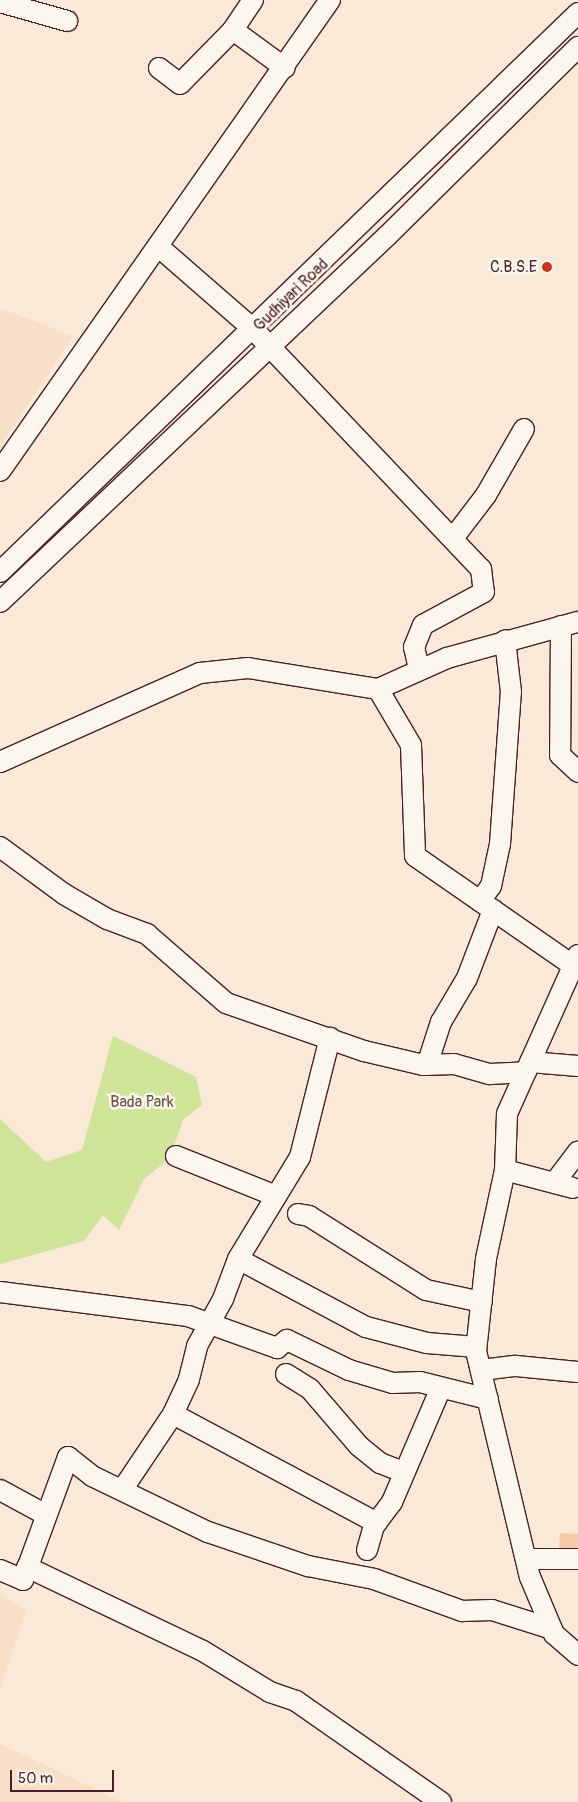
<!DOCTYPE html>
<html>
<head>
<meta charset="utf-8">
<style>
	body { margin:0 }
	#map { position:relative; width:578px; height:1802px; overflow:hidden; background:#f9e9d6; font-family:Pangolin,sans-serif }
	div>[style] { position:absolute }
	.built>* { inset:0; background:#f8dfc7 }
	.green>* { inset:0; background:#cfe499 }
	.building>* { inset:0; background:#f4c9a3; transform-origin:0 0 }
	.roads { filter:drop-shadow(1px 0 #4a1f2b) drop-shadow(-1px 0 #4a1f2b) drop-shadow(0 1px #4a1f2b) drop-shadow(0 -1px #4a1f2b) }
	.minor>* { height:20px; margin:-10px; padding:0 10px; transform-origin:10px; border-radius:10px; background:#fbf7ec }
	.dots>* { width:14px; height:14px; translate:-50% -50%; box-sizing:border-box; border:2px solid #fbf7ec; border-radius:50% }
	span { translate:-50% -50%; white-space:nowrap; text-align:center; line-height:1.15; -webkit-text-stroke:5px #fbf7ec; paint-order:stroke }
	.poi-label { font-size:16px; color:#4a1f2b }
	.right { translate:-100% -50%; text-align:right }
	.street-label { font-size:16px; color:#4a1f2b }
	.park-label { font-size:16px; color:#6b5046 }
	.scale { position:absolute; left:10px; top:1770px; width:104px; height:22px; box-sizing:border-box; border:2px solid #4a1f2b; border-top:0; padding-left:6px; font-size:15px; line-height:18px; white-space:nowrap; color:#4a1f2b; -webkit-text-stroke:4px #fbf7ec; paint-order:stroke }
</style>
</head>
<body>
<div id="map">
	<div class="built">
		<div style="clip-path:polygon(0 308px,73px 336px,0 447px)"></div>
		<div style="clip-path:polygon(0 1595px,26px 1611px,0 1690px)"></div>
		<div style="clip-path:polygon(0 1744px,122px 1802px,0 1802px)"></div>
	</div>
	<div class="green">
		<div style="clip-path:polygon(113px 1036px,196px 1077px,202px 1105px,183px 1120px,169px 1159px,144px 1179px,119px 1230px,103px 1215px,84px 1241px,0 1264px,0 1119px,46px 1162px,82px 1150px)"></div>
	</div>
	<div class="building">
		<div style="left:560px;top:1533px;width:18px;height:22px;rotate:3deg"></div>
	</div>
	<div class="roads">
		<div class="minor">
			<div style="left:253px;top:0;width:36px;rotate:124deg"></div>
			<div style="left:233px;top:30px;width:64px;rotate:36.2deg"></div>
			<div style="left:0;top:2px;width:70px;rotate:15.8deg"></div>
			<div style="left:159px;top:68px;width:26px;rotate:37deg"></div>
			<div style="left:180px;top:84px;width:76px;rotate:-45.5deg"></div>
			<div style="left:159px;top:247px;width:126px;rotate:41.1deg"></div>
			<div style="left:254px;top:330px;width:330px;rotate:46.5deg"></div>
			<div style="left:481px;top:569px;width:23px;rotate:83deg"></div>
			<div style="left:484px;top:592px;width:69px;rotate:151.6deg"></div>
			<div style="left:423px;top:625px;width:24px;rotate:112deg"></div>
			<div style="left:414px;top:647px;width:22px;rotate:77deg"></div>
			<div style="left:0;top:471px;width:575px;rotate:-54.98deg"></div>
			<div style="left:454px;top:537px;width:53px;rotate:-52.7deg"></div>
			<div style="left:486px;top:495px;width:76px;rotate:-60.1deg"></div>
			<div style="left:0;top:572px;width:804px;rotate:-44.04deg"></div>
			<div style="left:0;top:602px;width:533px;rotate:-43.4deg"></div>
			<div style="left:387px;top:236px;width:269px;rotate:-44.7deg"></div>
			<div style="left:561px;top:626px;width:129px;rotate:90.4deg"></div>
			<div style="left:560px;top:755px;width:25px;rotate:43deg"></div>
			<div style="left:378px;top:689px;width:65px;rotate:59.5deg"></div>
			<div style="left:411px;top:745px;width:111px;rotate:87.9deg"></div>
			<div style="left:415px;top:856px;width:190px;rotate:34.7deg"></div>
			<div style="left:0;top:762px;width:219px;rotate:-24deg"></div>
			<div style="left:200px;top:673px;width:48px;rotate:-5.9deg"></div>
			<div style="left:248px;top:668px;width:132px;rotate:9.2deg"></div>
			<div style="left:378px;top:689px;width:76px;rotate:-24.2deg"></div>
			<div style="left:447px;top:658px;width:136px;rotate:-15.4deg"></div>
			<div style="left:0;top:847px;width:79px;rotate:36.3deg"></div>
			<div style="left:64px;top:894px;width:50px;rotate:30.2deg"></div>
			<div style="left:107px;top:919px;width:43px;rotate:20.6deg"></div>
			<div style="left:147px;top:934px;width:105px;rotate:41.1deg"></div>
			<div style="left:226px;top:1003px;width:146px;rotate:19.2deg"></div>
			<div style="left:364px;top:1051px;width:61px;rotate:13.3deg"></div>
			<div style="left:423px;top:1065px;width:31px;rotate:-2deg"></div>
			<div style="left:454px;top:1064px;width:37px;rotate:16deg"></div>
			<div style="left:490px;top:1074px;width:36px;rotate:-3deg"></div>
			<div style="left:480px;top:901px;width:19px;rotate:-54deg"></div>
			<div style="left:491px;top:886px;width:43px;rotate:-77.9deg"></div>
			<div style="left:500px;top:844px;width:152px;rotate:-85.9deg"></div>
			<div style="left:511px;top:692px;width:52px;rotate:-96.6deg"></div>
			<div style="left:578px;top:955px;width:174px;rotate:114.1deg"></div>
			<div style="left:507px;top:1114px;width:56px;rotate:92deg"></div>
			<div style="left:505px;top:1170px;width:91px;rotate:102.1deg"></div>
			<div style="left:486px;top:1259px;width:93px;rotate:96.2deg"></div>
			<div style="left:476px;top:1351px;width:232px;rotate:76.6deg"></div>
			<div style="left:530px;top:1577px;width:62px;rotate:67.2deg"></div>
			<div style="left:554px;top:1634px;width:32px;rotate:41deg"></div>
			<div style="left:530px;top:1062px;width:48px;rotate:4.8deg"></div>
			<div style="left:427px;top:1065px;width:45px;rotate:-72deg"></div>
			<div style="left:441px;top:1022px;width:51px;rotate:-59.4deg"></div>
			<div style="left:467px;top:978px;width:73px;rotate:-69.1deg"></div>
			<div style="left:176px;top:1156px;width:108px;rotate:21.8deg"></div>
			<div style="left:505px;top:1170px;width:70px;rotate:14.8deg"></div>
			<div style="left:555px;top:1182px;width:38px;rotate:-53deg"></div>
			<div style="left:298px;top:1214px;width:11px;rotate:10deg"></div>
			<div style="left:309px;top:1216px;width:138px;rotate:32.3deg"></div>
			<div style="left:426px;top:1290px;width:57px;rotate:12.1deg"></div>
			<div style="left:238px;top:1259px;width:145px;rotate:28deg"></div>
			<div style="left:366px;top:1327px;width:63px;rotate:14.7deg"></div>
			<div style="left:427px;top:1343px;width:49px;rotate:4.7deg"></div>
			<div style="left:0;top:1292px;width:190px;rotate:7.3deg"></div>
			<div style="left:188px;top:1316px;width:95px;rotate:19.8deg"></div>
			<div style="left:277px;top:1348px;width:13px;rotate:-39deg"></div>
			<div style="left:287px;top:1340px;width:69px;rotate:25.8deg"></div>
			<div style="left:349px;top:1370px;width:46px;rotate:16.5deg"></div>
			<div style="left:393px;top:1383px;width:27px;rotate:-2deg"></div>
			<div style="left:420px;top:1382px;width:70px;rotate:14deg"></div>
			<div style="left:481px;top:1370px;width:35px;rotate:-7deg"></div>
			<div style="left:516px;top:1366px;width:62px;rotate:5.5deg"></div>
			<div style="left:286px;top:1374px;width:28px;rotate:32deg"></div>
			<div style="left:310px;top:1389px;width:75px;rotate:49.3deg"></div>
			<div style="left:359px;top:1446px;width:27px;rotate:39deg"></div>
			<div style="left:380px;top:1463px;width:26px;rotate:21deg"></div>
			<div style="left:173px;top:1414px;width:231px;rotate:28.1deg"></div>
			<div style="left:0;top:1490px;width:52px;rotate:28.5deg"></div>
			<div style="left:122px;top:1490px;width:92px;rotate:-56.1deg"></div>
			<div style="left:173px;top:1414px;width:38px;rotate:-65deg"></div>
			<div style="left:189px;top:1379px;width:34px;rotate:-76deg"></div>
			<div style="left:197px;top:1346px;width:54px;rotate:-61deg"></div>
			<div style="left:223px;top:1299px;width:43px;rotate:-69.4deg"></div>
			<div style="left:238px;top:1259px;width:119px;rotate:-58.7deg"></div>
			<div style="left:300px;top:1157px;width:123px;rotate:-75.9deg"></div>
			<div style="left:367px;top:1550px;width:25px;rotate:-74deg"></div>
			<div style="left:374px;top:1526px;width:30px;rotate:-53deg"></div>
			<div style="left:392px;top:1502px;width:122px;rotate:-66.8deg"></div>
			<div style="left:526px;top:1559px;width:52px"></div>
			<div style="left:27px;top:1567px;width:195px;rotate:25.5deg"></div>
			<div style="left:203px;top:1651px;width:79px;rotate:31.5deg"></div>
			<div style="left:270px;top:1692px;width:28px;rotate:19deg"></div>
			<div style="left:296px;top:1701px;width:177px;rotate:34.9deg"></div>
			<div style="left:0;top:1570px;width:25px;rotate:23deg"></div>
			<div style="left:23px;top:1580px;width:131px;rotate:-69.9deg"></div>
			<div style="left:68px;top:1457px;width:31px;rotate:38deg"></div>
			<div style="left:92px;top:1476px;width:129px;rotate:25.8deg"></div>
			<div style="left:208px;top:1532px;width:106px;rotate:18.8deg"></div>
			<div style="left:308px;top:1566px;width:67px;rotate:11.1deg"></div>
			<div style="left:374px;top:1579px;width:94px;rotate:20deg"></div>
			<div style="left:462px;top:1611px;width:30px;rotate:-2deg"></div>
			<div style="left:492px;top:1610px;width:63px;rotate:17.6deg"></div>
		</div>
	</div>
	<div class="dots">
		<div style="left:547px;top:267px;background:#c8321e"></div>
	</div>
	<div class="poi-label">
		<span class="right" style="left:537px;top:267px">C.B.S.E</span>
	</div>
	<div class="street-label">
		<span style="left:291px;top:295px;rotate:-44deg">Gudhiyari Road</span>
	</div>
	<div class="park-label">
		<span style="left:142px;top:1102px">Bada Park</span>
	</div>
	<div class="scale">50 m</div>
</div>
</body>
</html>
